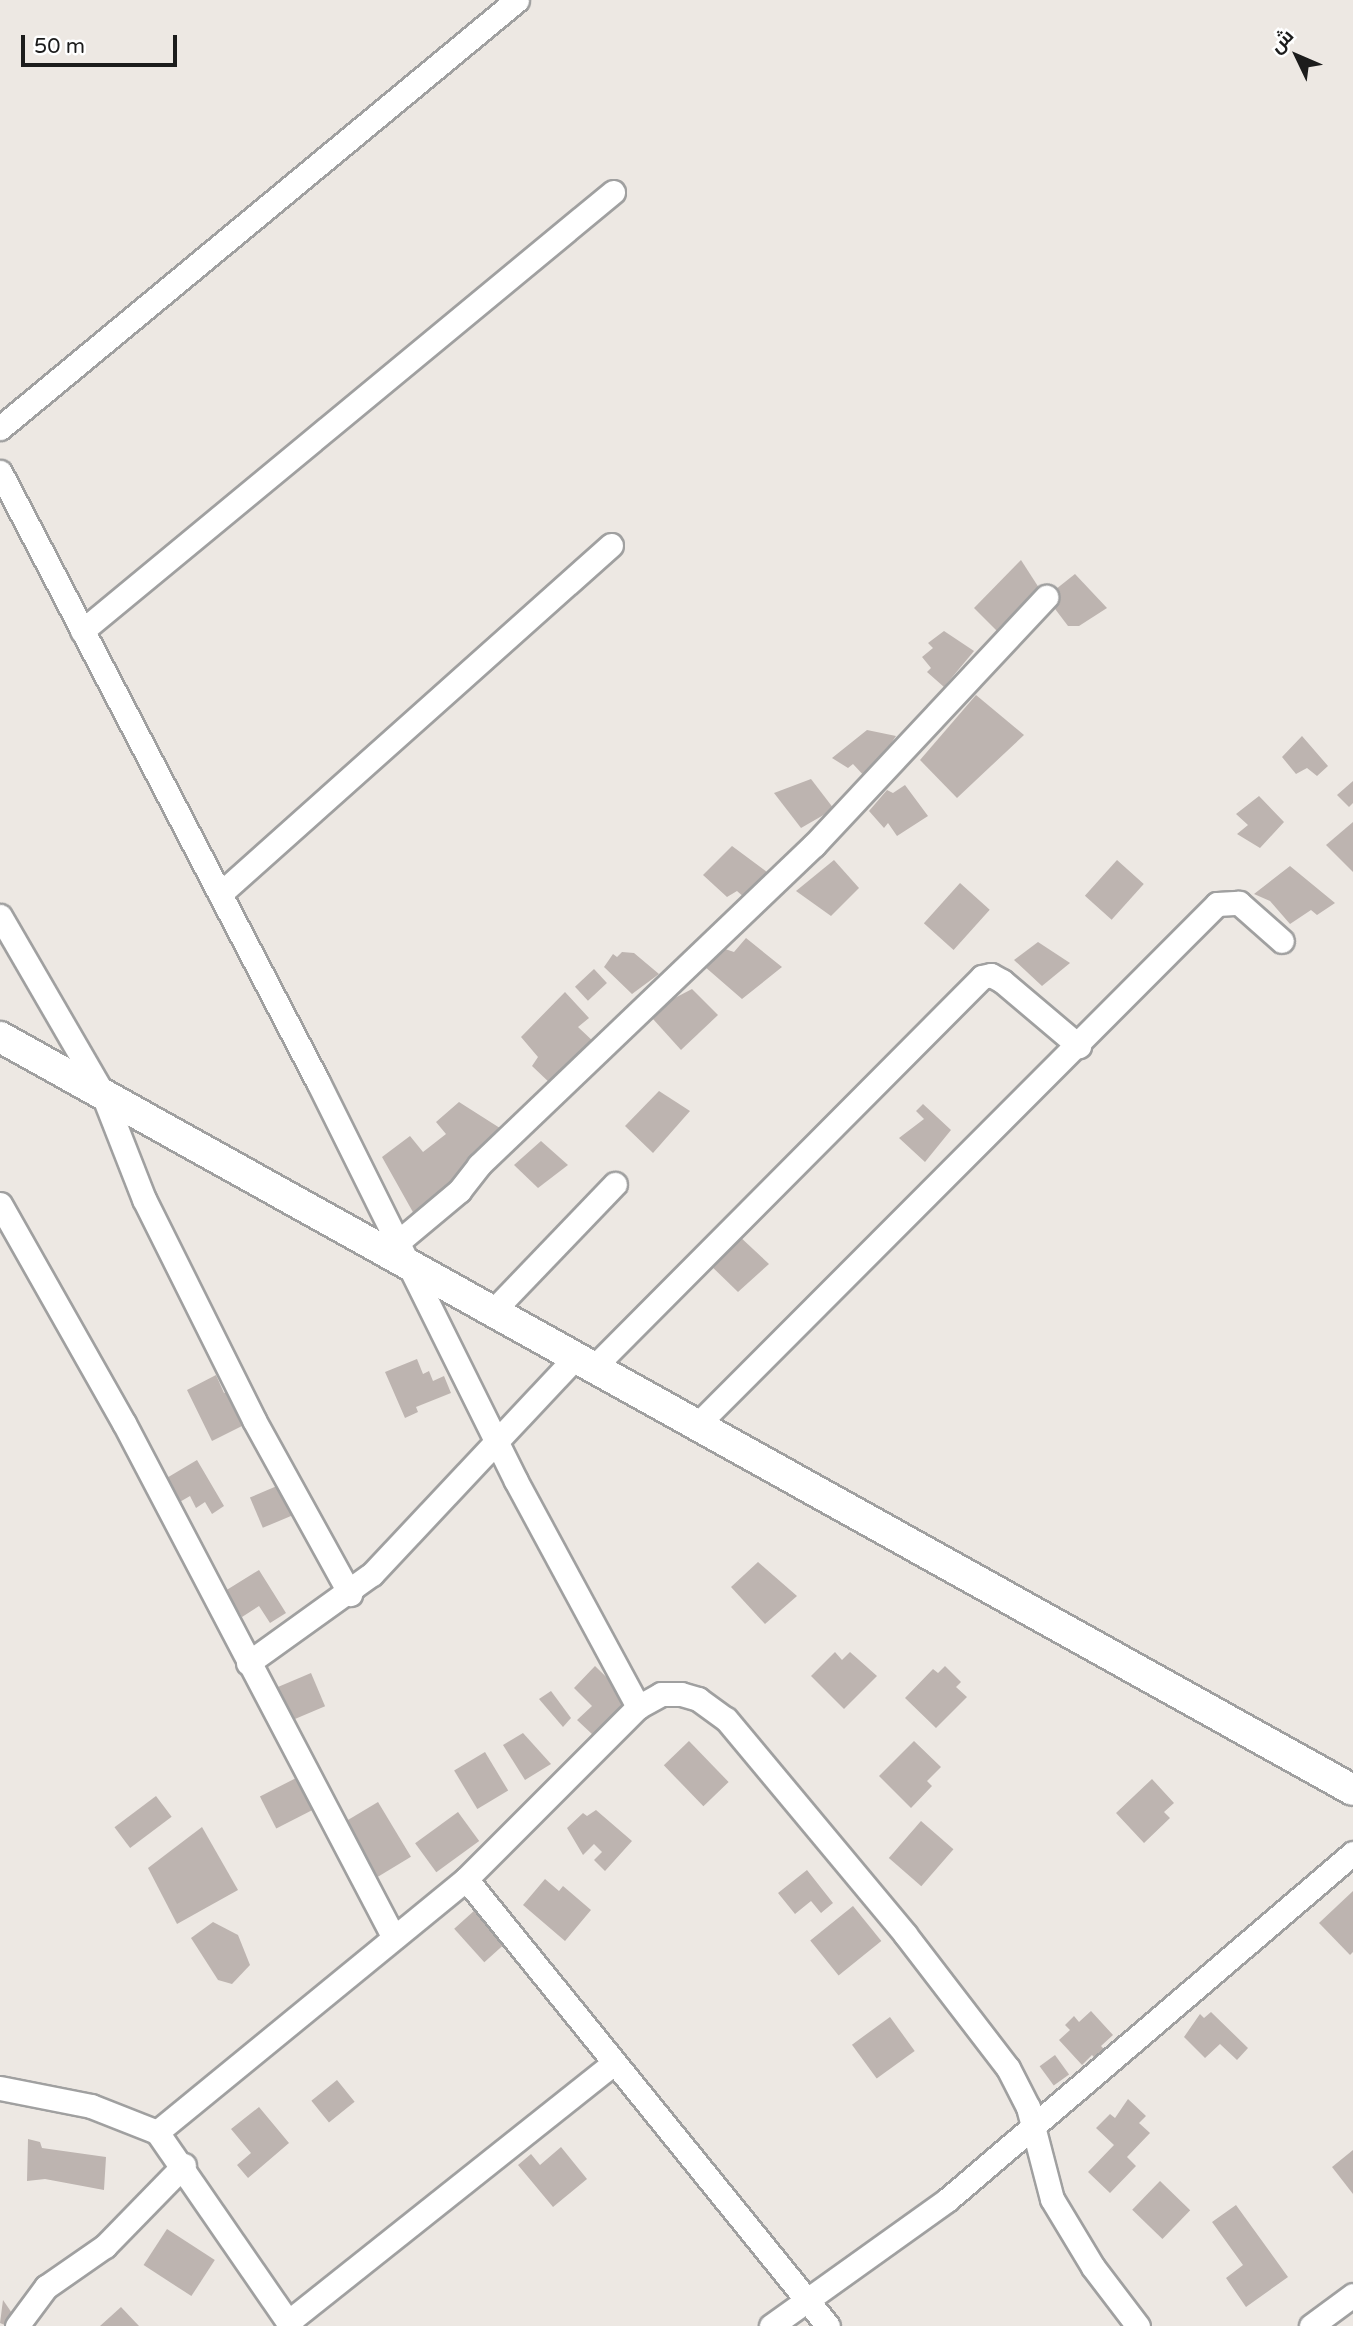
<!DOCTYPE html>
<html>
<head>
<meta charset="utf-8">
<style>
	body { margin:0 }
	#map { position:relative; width:1353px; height:2326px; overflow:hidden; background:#ede8e3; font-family:"Varela Round",Cairo,sans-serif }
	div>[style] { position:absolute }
	.building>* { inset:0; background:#bdb4b0; transform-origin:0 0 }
	.roads { filter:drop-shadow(2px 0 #a0a0a0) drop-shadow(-2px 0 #a0a0a0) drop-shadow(0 2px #a0a0a0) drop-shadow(0 -2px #a0a0a0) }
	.minor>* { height:23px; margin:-11.5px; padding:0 11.5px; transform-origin:11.5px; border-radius:11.5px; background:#fff }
	.tertiary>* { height:30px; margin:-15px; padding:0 15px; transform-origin:15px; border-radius:15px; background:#fff }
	span { translate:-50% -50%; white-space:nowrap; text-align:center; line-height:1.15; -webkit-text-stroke:5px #fff; paint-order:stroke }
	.north { position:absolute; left:1262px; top:21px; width:70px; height:70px; -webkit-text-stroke:5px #fff; paint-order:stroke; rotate:314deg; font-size:19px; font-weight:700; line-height:28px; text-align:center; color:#1c1c1c }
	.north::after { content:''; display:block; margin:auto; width:24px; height:32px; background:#1c1c1c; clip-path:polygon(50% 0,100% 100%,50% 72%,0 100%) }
	.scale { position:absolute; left:21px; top:35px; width:156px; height:32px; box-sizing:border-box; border:4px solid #1c1c1c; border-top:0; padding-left:9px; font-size:21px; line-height:24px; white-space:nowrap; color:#1c1c1c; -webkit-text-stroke:5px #fff; paint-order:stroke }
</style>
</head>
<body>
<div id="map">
	<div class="building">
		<div style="clip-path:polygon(1021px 560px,1041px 591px,1000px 634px,974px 608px)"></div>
		<div style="clip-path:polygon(1075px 574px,1107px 608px,1079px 626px,1068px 626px,1046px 597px)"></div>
		<div style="clip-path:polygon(944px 631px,974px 651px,944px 687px,927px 672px,931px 668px,922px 657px,933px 648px,928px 643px)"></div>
		<div style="clip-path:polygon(976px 695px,1024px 735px,957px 798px,920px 760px)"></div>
		<div style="clip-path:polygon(867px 730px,896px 736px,867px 779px,853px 764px,848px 768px,832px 758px)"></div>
		<div style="clip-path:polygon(1302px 736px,1328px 766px,1317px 776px,1307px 768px,1296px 774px,1282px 757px)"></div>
		<div style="clip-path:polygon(811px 779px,834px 809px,801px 828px,774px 793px)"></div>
		<div style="clip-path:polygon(1353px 781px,1353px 803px,1349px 807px,1337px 795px)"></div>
		<div style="clip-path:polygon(905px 785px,928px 816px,897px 836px,888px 823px,884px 828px,869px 811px,887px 790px,893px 793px)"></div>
		<div style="clip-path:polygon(1259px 796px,1284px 822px,1260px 848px,1237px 834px,1248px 825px,1236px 814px)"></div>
		<div style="clip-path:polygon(1353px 822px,1353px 872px,1326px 845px)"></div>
		<div style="clip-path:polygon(732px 846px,771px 875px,746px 899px,737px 891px,727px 897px,703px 875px)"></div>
		<div style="clip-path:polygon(834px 860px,859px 888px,831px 916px,796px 891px)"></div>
		<div style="left:1117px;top:860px;width:36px;height:48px;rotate:42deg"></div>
		<div style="clip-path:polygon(1290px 866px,1335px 903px,1317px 915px,1311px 910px,1290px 924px,1270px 901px,1254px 894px)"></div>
		<div style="left:960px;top:883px;width:40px;height:54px;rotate:42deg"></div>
		<div style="clip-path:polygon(746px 938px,782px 967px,742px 999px,704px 966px,719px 947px,734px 952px)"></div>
		<div style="clip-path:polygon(1038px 942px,1070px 963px,1042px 986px,1014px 960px)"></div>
		<div style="clip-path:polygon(622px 952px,634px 953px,659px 974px,632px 994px,604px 967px,613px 954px,617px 957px)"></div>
		<div style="left:594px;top:969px;width:19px;height:26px;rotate:47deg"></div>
		<div style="clip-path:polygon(692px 989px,718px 1015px,681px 1050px,653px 1019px,669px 1001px)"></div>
		<div style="clip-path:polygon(565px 992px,589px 1018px,578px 1027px,596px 1044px,552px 1085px,532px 1066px,538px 1057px,521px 1037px)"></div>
		<div style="clip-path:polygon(659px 1091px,690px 1111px,653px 1153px,625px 1126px)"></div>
		<div style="clip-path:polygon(459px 1102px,503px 1130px,452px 1185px,414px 1214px,382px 1157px,410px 1136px,423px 1152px,446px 1134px,436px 1122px)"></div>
		<div style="clip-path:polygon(923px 1104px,951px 1130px,925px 1162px,899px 1138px,924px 1119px,916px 1111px)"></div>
		<div style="clip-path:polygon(541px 1141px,568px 1165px,538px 1188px,514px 1165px)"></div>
		<div style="clip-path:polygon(738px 1235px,769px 1264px,738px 1292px,704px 1259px)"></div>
		<div style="clip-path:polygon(417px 1359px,423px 1374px,429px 1371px,433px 1381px,444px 1376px,451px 1393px,416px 1407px,418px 1412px,405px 1418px,385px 1372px)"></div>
		<div style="clip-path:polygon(216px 1375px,224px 1393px,236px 1388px,252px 1421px,212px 1441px,187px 1390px)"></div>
		<div style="clip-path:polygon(197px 1460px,224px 1506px,212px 1514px,205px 1502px,196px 1508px,190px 1496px,178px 1503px,165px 1479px)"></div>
		<div style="left:284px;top:1483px;width:33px;height:37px;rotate:67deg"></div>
		<div style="clip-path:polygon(758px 1562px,797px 1596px,765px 1624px,731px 1587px)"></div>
		<div style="clip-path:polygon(259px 1570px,286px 1613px,270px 1623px,259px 1606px,242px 1617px,225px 1591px)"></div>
		<div style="clip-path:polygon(835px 1652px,842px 1660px,850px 1652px,877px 1676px,844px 1709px,811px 1676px)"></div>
		<div style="clip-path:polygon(595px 1666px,629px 1699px,593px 1735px,577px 1720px,592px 1706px,574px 1688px)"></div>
		<div style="clip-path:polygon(945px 1666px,961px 1682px,956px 1687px,967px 1697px,936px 1728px,905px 1698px,933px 1669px,938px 1673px)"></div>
		<div style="left:311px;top:1673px;width:36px;height:43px;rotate:67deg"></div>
		<div style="clip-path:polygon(551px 1691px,571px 1718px,563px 1727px,539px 1699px)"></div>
		<div style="clip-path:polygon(523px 1733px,551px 1764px,525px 1780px,503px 1745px)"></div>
		<div style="left:689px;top:1741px;width:57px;height:35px;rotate:46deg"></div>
		<div style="clip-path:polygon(914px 1741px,941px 1767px,927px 1781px,932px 1786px,911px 1808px,879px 1776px)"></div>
		<div style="left:485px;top:1752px;width:45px;height:36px;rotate:59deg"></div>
		<div style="left:300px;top:1776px;width:36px;height:45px;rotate:63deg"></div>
		<div style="clip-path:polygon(1152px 1779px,1174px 1803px,1164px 1812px,1170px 1818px,1144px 1843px,1116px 1813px)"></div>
		<div style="left:156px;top:1796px;width:26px;height:52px;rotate:53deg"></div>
		<div style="left:378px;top:1802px;width:64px;height:39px;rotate:59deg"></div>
		<div style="clip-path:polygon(596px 1810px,632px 1841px,605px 1871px,594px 1860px,602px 1852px,594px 1844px,583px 1855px,567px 1828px,583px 1813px,587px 1816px)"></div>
		<div style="left:458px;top:1812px;width:36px;height:53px;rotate:54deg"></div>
		<div style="left:921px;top:1821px;width:43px;height:49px;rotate:41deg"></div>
		<div style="clip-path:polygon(202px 1827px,238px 1890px,177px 1924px,148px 1868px)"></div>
		<div style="clip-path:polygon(807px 1870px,833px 1903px,821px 1913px,811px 1901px,795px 1914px,778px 1893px)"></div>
		<div style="clip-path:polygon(545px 1879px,559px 1891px,563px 1886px,591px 1910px,565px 1941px,523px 1905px)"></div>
		<div style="clip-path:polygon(1353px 1891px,1353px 1952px,1350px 1955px,1319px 1923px)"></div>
		<div style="left:853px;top:1906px;width:45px;height:55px;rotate:51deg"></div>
		<div style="left:475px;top:1910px;width:45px;height:28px;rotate:48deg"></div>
		<div style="clip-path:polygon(213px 1922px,238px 1935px,250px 1965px,232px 1984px,218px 1980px,191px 1938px)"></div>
		<div style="clip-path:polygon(1091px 2011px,1113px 2035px,1101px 2046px,1108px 2053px,1098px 2062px,1092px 2055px,1082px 2065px,1059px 2040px,1070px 2030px,1065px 2025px,1074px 2016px,1079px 2022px)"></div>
		<div style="clip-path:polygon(1211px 2012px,1248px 2048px,1237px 2060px,1220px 2044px,1205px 2058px,1184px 2037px,1200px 2014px,1204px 2018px)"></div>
		<div style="left:890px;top:2017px;width:42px;height:47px;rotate:54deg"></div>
		<div style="left:1055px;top:2055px;width:24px;height:19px;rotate:54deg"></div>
		<div style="left:337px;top:2080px;width:28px;height:33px;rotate:51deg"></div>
		<div style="clip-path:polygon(1128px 2099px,1146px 2116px,1139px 2123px,1150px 2133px,1127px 2157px,1136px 2166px,1110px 2193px,1088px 2172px,1114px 2145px,1096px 2128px,1110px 2114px,1115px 2118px)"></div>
		<div style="clip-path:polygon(259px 2107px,289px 2143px,248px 2178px,237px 2165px,251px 2153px,231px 2129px)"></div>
		<div style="clip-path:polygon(28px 2139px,40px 2142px,42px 2148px,106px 2157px,104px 2190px,45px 2179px,27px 2181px)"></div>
		<div style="clip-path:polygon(561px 2147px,587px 2179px,553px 2207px,518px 2165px,531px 2154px,540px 2165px)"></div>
		<div style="clip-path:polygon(1353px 2150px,1353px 2194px,1332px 2167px)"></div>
		<div style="left:1160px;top:2181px;width:42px;height:40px;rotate:44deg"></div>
		<div style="clip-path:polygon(1236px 2205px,1288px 2277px,1246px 2307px,1226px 2278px,1243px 2265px,1212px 2222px)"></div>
		<div style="left:167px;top:2229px;width:57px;height:43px;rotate:33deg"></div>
		<div style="clip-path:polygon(3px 2300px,16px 2319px,7px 2326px,0 2323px)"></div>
		<div style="clip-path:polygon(121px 2307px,139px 2326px,100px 2326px)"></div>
	</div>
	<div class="roads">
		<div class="minor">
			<div style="left:0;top:428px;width:671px;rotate:-39.62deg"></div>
			<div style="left:0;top:472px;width:688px;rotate:62.47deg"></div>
			<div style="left:318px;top:1082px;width:445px;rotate:63.6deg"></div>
			<div style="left:516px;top:1481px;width:257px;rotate:61.6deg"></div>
			<div style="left:82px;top:631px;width:689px;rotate:-39.58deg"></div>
			<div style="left:220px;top:894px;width:524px;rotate:-41.75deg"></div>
			<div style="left:0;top:916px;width:203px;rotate:59.9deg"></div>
			<div style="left:102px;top:1092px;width:115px;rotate:68.6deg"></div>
			<div style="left:144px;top:1199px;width:247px;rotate:63.5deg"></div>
			<div style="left:254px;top:1420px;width:199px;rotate:61.1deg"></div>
			<div style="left:0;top:1204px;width:252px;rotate:60.5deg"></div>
			<div style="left:124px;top:1423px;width:581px;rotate:62.33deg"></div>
			<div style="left:398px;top:1242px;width:80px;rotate:-39.9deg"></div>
			<div style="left:459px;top:1191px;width:33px;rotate:-52deg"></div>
			<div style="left:479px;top:1165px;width:463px;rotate:-43.7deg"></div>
			<div style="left:814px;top:845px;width:340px;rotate:-46.9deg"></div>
			<div style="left:493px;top:1311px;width:176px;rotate:-46.2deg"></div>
			<div style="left:594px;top:1367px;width:550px;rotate:-45.15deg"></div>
			<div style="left:982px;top:977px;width:9px;rotate:-13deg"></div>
			<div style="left:991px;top:975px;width:13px;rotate:29deg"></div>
			<div style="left:1002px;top:981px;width:101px;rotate:40.2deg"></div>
			<div style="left:697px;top:1425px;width:736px;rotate:-45.06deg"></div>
			<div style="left:1217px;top:904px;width:22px;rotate:-3deg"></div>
			<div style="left:1239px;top:903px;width:57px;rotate:41.5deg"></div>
			<div style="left:248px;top:1663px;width:153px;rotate:-35.7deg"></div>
			<div style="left:372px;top:1574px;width:298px;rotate:-46.8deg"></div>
			<div style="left:466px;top:1879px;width:575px;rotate:51deg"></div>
			<div style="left:0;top:2088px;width:93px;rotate:11.2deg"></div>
			<div style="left:91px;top:2106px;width:71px;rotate:21.5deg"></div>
			<div style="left:157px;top:2132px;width:236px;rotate:55.4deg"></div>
			<div style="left:157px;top:2132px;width:399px;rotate:-39.3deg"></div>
			<div style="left:466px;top:1879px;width:243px;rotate:-45deg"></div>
			<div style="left:638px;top:1707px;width:26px;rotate:-29deg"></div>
			<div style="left:661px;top:1694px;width:20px"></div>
			<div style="left:681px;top:1694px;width:18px;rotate:16deg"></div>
			<div style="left:698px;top:1699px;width:34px;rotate:36deg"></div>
			<div style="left:726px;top:1719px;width:280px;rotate:50.2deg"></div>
			<div style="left:905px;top:1934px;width:169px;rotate:52.5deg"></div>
			<div style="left:1008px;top:2068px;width:44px;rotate:62.9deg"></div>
			<div style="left:1028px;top:2107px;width:95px;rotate:75.4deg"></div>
			<div style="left:1052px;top:2199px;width:79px;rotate:58.9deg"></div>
			<div style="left:1093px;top:2267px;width:74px;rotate:52.7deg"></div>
			<div style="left:288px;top:2322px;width:416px;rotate:-38.5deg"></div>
			<div style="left:17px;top:2326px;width:49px;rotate:-53.4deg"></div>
			<div style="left:46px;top:2287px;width:72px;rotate:-34.8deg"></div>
			<div style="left:105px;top:2246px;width:113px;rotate:-45.7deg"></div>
			<div style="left:771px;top:2326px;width:216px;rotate:-35.6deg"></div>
			<div style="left:947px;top:2200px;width:534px;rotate:-40.52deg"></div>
			<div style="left:1311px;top:2326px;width:52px;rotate:-36.4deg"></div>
		</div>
		<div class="tertiary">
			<div style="left:0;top:1037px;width:1548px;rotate:29.1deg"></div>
		</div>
	</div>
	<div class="north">ش</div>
	<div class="scale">50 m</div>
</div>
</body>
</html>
